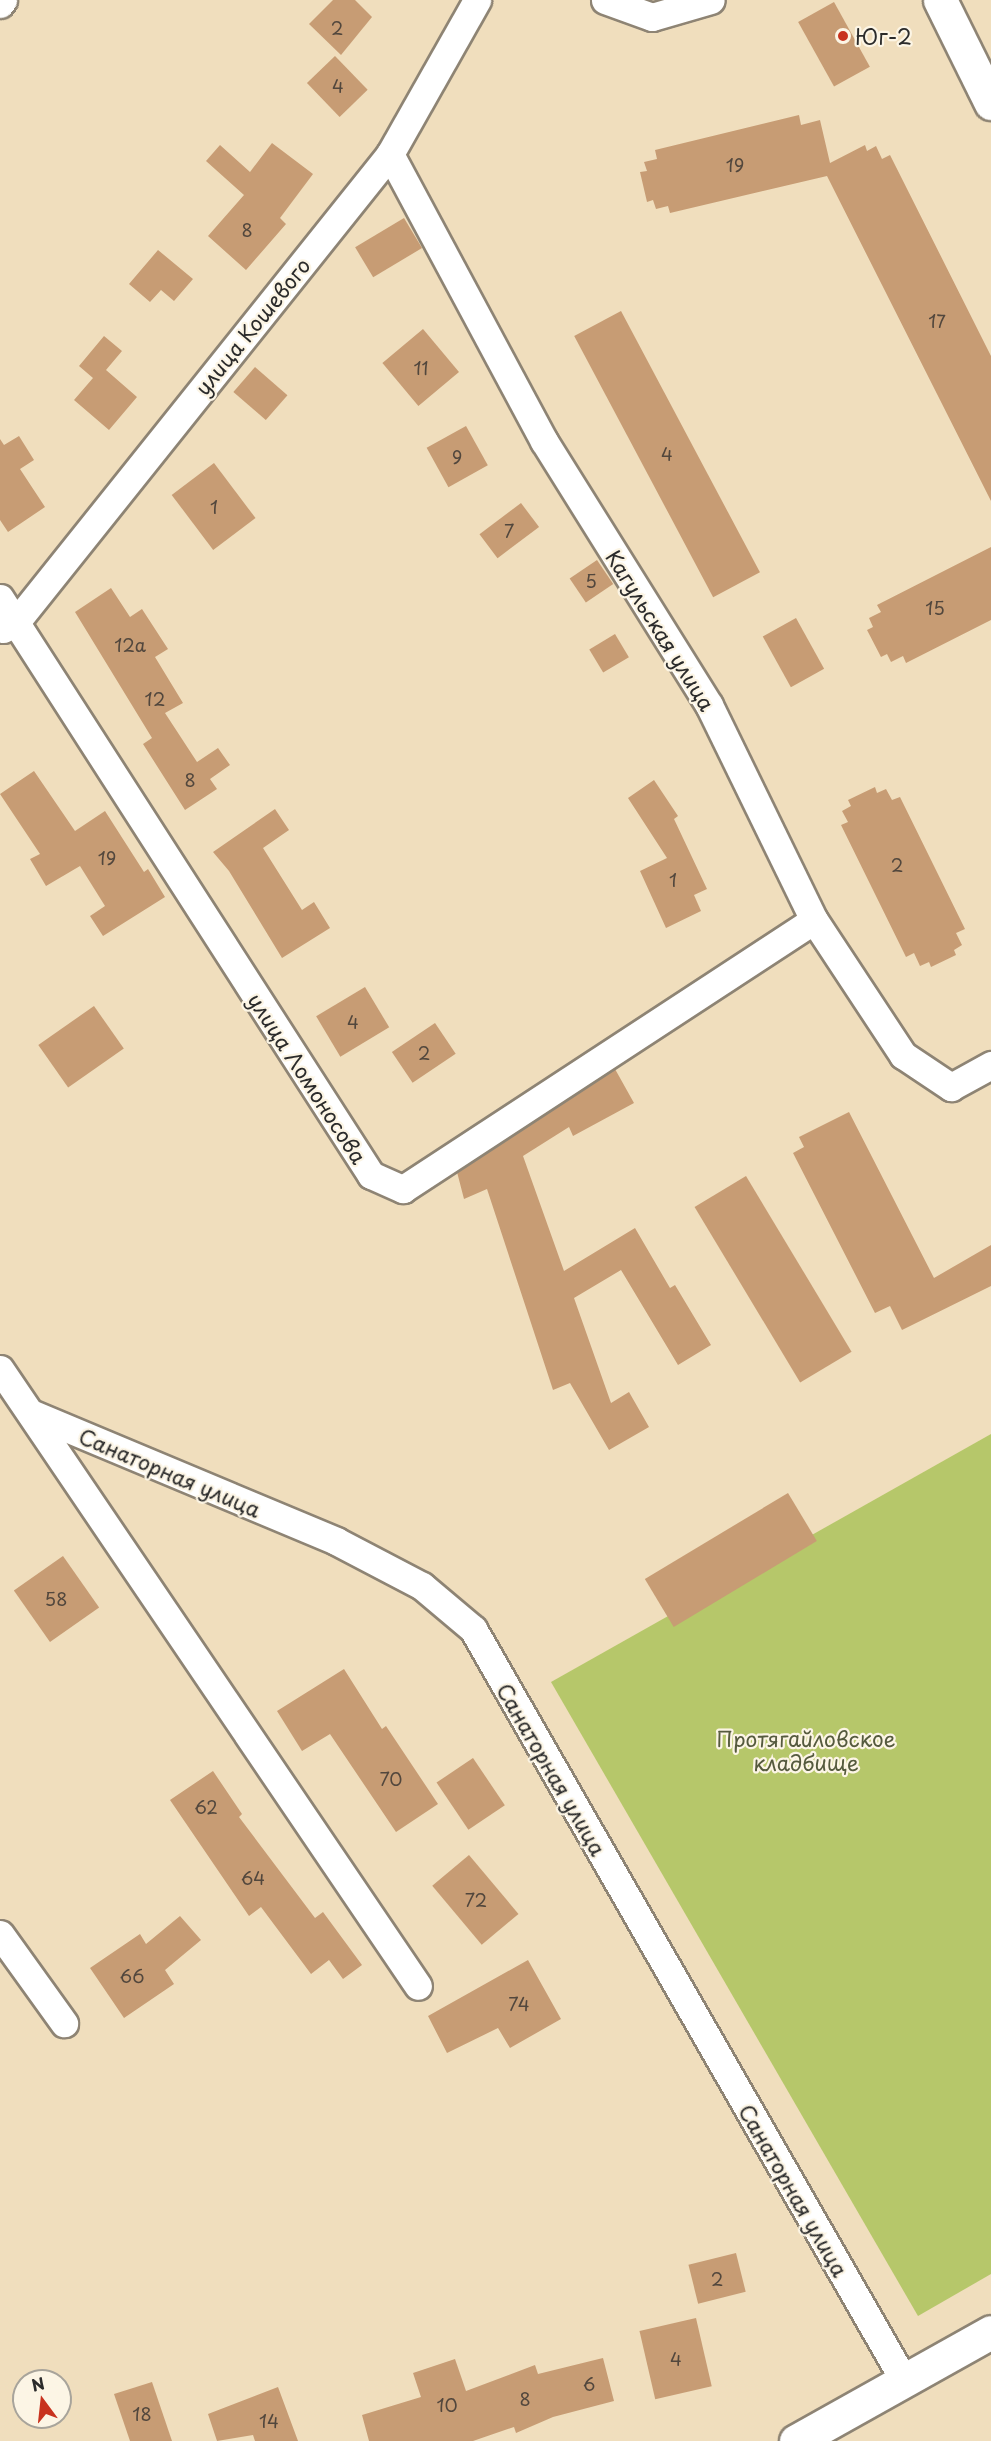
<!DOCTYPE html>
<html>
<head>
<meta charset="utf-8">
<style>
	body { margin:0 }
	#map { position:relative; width:991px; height:2441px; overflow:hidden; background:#f0debd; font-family:"Playpen Sans",sans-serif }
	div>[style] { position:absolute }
	.green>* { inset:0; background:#b6c76a }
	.building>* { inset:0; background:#c79c74; transform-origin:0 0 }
	.roads { filter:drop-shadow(2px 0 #8e8474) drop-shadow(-2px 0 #8e8474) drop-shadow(0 2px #8e8474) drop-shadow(0 -2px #8e8474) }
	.street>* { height:27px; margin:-13.5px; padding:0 13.5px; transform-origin:13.5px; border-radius:13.5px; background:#fff }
	.secondary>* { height:33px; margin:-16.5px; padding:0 16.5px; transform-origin:16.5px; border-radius:16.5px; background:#fff }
	.dots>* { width:16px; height:16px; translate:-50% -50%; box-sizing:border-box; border:3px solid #fcf5e5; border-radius:50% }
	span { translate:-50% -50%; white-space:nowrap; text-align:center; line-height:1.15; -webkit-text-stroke:4.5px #fcf5e5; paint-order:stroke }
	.number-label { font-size:18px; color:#52473d }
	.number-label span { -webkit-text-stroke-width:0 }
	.poi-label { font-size:21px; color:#2b2b2b }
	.left { translate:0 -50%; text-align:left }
	.street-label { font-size:21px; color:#2b2b2b }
	.park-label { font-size:21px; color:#555a3e }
	.north { position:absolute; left:12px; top:2369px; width:60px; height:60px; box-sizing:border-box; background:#fcf5e5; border:2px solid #a8a49b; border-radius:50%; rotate:345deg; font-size:16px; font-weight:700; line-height:24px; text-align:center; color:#2b2b2b }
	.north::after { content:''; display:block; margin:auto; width:21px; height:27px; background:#c8321e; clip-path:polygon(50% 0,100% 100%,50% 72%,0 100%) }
</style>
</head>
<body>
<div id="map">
	<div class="green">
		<div style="clip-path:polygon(991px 1434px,991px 2274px,918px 2316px,551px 1682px)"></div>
	</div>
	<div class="building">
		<div style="clip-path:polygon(333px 0,355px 0,372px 17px,341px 55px,309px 24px)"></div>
		<div style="left:834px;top:2px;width:74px;height:41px;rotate:61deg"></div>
		<div style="left:335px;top:56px;width:47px;height:39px;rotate:46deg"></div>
		<div style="clip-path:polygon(799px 115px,801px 125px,820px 120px,830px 163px,865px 145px,867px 151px,876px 146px,882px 159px,890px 155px,991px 356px,991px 501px,827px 176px,670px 213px,668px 206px,656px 209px,653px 200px,647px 202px,640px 172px,647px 171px,644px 162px,657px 159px,655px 150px)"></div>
		<div style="clip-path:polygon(272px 143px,313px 174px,280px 218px,286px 224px,246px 270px,208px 236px,244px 195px,206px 161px,220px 145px,250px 172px)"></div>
		<div style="left:404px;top:218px;width:35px;height:57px;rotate:59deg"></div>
		<div style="clip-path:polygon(158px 250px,193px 279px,174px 301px,161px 290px,150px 302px,129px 284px)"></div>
		<div style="left:621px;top:311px;width:296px;height:53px;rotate:62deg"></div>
		<div style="left:423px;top:329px;width:56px;height:53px;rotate:50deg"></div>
		<div style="clip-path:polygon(104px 336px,122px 351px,106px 370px,137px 397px,109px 430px,74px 400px,93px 378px,79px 366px)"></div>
		<div style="left:255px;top:367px;width:43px;height:33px;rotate:41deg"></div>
		<div style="left:466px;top:426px;width:45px;height:45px;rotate:61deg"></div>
		<div style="clip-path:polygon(19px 436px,34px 460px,20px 469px,45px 507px,8px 532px,0 520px,0 439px,4px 445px)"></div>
		<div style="left:214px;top:463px;width:69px;height:53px;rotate:53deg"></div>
		<div style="left:521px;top:503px;width:30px;height:52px;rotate:53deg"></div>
		<div style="clip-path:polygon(991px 547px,991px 620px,906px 663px,903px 656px,891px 662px,887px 654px,881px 657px,867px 630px,873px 627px,869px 618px,881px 612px,877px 605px)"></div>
		<div style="left:597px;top:560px;width:29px;height:33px;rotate:56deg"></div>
		<div style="clip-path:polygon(111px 588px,130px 617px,142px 609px,168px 649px,155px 657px,183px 703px,165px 713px,197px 762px,218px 748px,230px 765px,210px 779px,217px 789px,185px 810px,143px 744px,152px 738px,75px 612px)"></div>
		<div style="left:796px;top:618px;width:58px;height:38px;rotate:61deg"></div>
		<div style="left:615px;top:634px;width:27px;height:30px;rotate:59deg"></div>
		<div style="clip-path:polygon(34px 771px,75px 831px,105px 811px,144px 872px,148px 869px,165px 897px,103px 936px,90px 916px,105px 906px,80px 866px,46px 886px,30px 859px,40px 854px,0 794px)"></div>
		<div style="clip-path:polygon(654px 780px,678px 816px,674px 819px,707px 889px,694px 895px,701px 911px,666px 928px,640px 871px,667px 858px,628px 798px)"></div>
		<div style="clip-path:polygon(875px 787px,877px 793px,886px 789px,892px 800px,900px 797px,965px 929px,956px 933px,962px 945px,954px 950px,956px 955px,931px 967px,929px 962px,920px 966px,914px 953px,906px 957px,841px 825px,848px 822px,842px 811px,851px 806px,848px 800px)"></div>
		<div style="clip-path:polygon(275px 809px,289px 830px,263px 848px,302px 910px,314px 902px,330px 928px,282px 958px,229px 871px,213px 852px)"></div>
		<div style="left:365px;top:987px;width:47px;height:57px;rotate:59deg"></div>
		<div style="left:94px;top:1006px;width:52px;height:68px;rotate:55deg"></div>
		<div style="left:435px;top:1023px;width:37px;height:52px;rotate:56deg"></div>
		<div style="clip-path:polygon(615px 1069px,634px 1103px,573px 1136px,569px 1127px,523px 1156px,564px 1271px,635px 1228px,670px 1288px,675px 1285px,711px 1345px,678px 1365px,621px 1270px,574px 1298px,611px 1403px,629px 1392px,649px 1427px,609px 1450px,570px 1383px,553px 1390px,487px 1189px,464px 1199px,457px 1172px)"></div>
		<div style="clip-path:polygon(849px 1112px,934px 1278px,991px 1245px,991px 1286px,902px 1330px,890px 1306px,875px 1313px,793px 1153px,804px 1147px,799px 1137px)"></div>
		<div style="left:746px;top:1176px;width:205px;height:60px;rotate:59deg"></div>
		<div style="left:788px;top:1493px;width:56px;height:167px;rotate:59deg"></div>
		<div style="left:63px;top:1556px;width:63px;height:60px;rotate:55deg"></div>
		<div style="clip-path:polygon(344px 1669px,382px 1729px,386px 1726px,438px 1804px,396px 1832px,330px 1734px,302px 1751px,277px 1711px)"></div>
		<div style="left:473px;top:1758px;width:57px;height:44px;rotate:56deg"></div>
		<div style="clip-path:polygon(213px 1771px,242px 1814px,239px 1817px,315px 1918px,323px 1912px,362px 1965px,343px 1979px,329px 1960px,311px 1974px,261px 1907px,249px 1916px,170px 1800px)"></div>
		<div style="left:469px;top:1855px;width:77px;height:48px;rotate:50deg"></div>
		<div style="clip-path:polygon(180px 1916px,201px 1940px,165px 1970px,174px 1984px,124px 2018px,90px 1968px,140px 1934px,146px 1944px)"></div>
		<div style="clip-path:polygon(528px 1960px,561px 2019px,510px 2048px,498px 2028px,447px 2053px,428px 2016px)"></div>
		<div style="left:736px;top:2253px;width:40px;height:49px;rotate:76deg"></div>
		<div style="left:696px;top:2318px;width:70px;height:58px;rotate:77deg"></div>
		<div style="clip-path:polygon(603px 2358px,614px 2401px,553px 2417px,516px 2433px,514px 2427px,473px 2441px,369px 2441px,362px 2415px,421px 2397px,413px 2373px,455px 2359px,466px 2391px,535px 2365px,538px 2374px)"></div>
		<div style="clip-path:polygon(152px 2382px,172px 2441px,130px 2441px,114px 2394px)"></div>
		<div style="clip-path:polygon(278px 2387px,298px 2441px,255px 2441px,253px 2435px,217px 2441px,208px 2414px)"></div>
	</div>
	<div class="roads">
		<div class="street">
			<div style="left:605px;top:0;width:50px;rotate:19.9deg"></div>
			<div style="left:652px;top:17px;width:61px;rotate:-16.1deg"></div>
			<div style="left:0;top:4px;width:5px;rotate:-53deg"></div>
			<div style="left:390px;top:154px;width:326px;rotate:61.8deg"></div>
			<div style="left:544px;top:441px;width:311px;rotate:58deg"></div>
			<div style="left:709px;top:705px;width:239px;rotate:64deg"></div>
			<div style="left:814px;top:920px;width:162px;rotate:56.6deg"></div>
			<div style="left:903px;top:1055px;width:58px;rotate:33.7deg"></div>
			<div style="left:951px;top:1087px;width:46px;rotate:-28.8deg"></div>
			<div style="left:0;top:598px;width:686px;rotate:57.26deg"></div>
			<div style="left:371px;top:1175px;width:35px;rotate:24deg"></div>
			<div style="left:403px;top:1189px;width:491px;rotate:-33.2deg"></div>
			<div style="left:3px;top:629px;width:15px;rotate:-28deg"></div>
			<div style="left:16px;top:622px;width:599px;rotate:-51.37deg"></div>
			<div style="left:390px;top:154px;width:177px;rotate:-60.5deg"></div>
			<div style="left:0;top:1369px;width:745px;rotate:55.88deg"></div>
			<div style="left:33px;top:1414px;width:329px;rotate:22.7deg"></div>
			<div style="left:336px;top:1541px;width:97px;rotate:27.6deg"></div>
			<div style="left:422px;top:1586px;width:67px;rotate:40.1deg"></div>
			<div style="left:473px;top:1629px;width:868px;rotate:60.16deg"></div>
			<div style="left:0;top:1934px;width:110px;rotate:54.3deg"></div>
		</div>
		<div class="secondary">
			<div style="left:940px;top:0;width:115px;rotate:63.7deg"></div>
			<div style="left:796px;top:2441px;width:223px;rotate:-29.2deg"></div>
		</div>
	</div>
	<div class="dots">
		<div style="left:843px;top:36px;background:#c8321e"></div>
	</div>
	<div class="number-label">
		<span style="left:337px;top:28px">2</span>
		<span style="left:338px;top:86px">4</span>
		<span style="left:735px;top:165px">19</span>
		<span style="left:247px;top:230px">8</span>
		<span style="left:937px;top:321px">17</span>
		<span style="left:421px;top:368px">11</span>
		<span style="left:667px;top:454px">4</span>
		<span style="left:457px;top:457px">9</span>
		<span style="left:214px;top:507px">1</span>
		<span style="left:509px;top:531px">7</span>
		<span style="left:591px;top:581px">5</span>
		<span style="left:935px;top:608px">15</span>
		<span style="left:130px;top:645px">12a</span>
		<span style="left:155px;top:699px">12</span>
		<span style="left:190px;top:780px">8</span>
		<span style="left:107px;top:858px">19</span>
		<span style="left:897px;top:865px">2</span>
		<span style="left:673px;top:880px">1</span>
		<span style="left:353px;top:1022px">4</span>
		<span style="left:424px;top:1053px">2</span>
		<span style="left:56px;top:1599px">58</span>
		<span style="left:391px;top:1779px">70</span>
		<span style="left:206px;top:1807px">62</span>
		<span style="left:253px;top:1878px">64</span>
		<span style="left:476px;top:1900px">72</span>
		<span style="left:132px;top:1976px">66</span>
		<span style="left:519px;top:2004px">74</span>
		<span style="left:717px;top:2279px">2</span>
		<span style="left:676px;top:2359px">4</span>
		<span style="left:589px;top:2384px">6</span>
		<span style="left:525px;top:2399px">8</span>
		<span style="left:447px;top:2405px">10</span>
		<span style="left:142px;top:2414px">18</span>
		<span style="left:269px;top:2421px">14</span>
	</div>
	<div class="poi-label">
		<span class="left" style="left:855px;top:36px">Юг-2</span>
	</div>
	<div class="street-label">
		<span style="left:252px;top:326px;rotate:-51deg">улица Кошевого</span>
		<span style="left:661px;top:630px;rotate:58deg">Кагульская улица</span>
		<span style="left:308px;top:1078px;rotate:57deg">улица Ломоносова</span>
		<span style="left:170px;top:1472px;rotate:23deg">Санаторная улица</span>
		<span style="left:552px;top:1769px;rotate:60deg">Санаторная улица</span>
		<span style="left:794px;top:2190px;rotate:60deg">Санаторная улица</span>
	</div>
	<div class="park-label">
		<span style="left:806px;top:1750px">Протягайловское<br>кладбище</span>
	</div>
	<div class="north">N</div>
</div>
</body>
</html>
